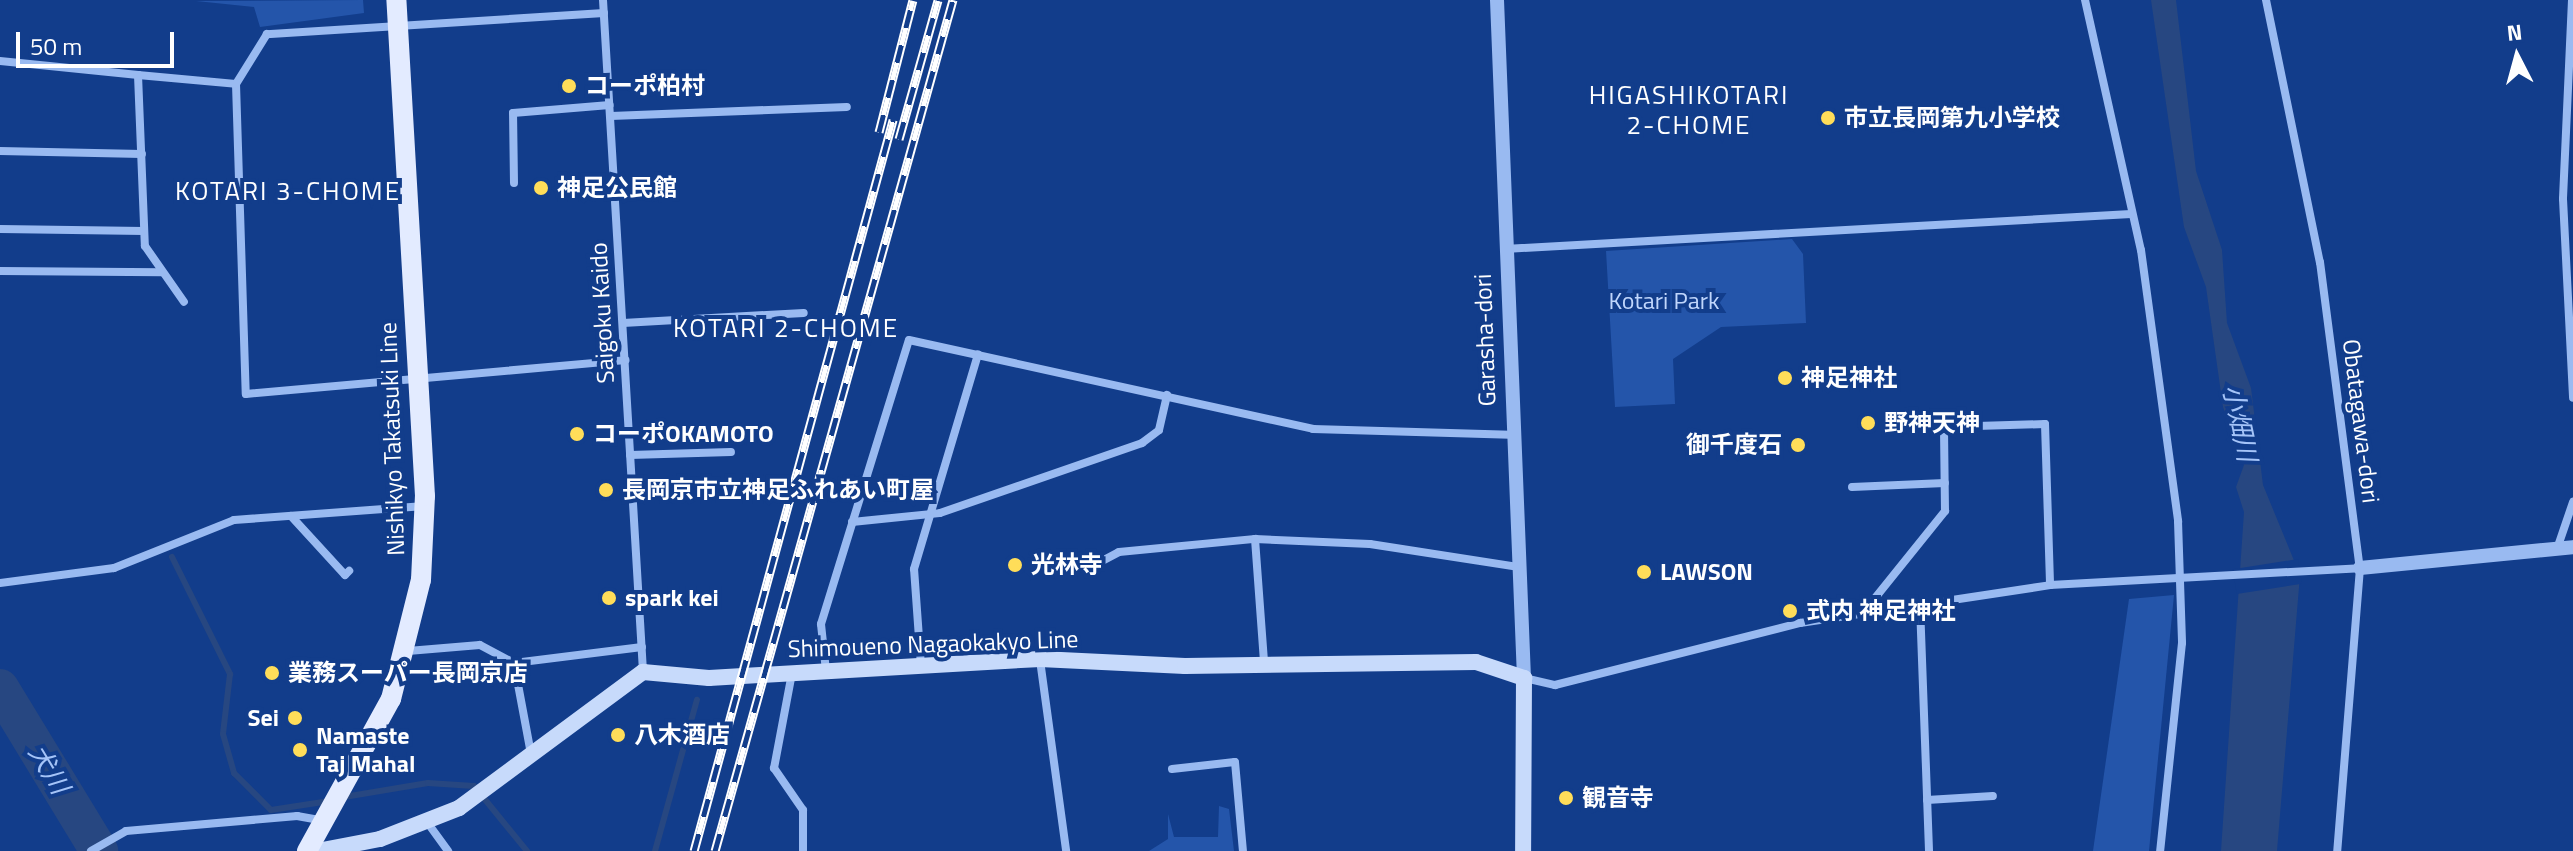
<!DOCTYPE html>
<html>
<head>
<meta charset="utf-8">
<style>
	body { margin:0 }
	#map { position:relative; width:2573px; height:851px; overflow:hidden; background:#123d8b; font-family:"Titillium Web","Noto Sans JP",sans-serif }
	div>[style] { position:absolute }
	.green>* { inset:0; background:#2455aa }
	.water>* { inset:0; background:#274781 }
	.pier>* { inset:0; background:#123d8b; transform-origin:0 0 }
	.stream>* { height:6px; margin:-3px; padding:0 3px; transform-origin:3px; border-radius:3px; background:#274781 }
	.river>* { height:38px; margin:-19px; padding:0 19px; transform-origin:19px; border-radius:19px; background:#274781 }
	.minor>* { height:8px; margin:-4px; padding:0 4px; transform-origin:4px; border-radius:4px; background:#99baf1 }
	.tertiary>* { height:14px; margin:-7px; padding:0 7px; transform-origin:7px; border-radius:7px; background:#99baf1 }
	.secondary>* { height:16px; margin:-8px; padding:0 8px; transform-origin:8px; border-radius:8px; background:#c7dafb }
	.primary>* { height:20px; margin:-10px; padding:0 10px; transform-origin:10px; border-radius:10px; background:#e3ebff }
	.rail>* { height:9px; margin-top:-4.5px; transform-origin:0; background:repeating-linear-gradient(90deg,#123d8b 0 18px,#fff 0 36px); box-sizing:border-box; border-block:2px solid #fff }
	.dots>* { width:22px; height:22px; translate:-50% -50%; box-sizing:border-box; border:4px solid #123d8b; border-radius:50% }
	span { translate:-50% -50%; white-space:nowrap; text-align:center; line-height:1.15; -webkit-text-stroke:8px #123d8b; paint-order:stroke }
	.poi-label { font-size:24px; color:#fff; font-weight:700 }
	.left { translate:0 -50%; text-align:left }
	.right { translate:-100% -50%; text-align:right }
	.park-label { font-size:24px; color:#c0d6fc }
	.street-label { font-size:24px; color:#fff }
	.neighbourhood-label { font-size:26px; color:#fff; letter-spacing:2px }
	.water-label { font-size:26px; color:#a5c4f8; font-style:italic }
	.north { position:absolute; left:2477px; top:16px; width:80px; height:80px; -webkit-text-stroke:6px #123d8b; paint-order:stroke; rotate:354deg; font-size:22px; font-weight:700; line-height:32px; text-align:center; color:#fff }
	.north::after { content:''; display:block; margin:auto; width:28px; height:36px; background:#fff; clip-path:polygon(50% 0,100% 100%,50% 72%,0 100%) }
	.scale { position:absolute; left:16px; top:32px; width:158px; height:36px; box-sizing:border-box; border:4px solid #fff; border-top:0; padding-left:10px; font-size:24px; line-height:28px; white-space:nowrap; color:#fff; -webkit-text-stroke:6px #123d8b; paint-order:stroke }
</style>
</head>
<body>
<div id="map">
	<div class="green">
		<div style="clip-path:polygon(363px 0,364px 13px,260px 27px,254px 7px,196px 1px)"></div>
		<div style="clip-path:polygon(1792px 239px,1803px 254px,1806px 323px,1721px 327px,1673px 359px,1675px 404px,1615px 407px,1606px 251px)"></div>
		<div style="clip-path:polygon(2174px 595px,2149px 851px,2093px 851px,2129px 599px)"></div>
		<div style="clip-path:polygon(1219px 806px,1229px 809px,1234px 851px,1149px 851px,1168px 839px,1168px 814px,1174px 837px,1218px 837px)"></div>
	</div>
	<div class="water">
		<div style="clip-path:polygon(2151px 0,2176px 0,2196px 171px,2222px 250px,2227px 323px,2251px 388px,2263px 485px,2300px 575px,2277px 851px,2221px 851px,2244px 512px,2236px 487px,2244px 465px,2223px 407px,2206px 287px,2184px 227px)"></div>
	</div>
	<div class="pier">
		<div style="left:2298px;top:559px;width:25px;height:66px;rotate:81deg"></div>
	</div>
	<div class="stream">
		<div style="left:172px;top:557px;width:131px;rotate:63.6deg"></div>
		<div style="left:230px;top:674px;width:60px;rotate:96.7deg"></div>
		<div style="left:223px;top:734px;width:41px;rotate:74.2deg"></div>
		<div style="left:234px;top:773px;width:52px;rotate:45deg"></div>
		<div style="left:271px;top:810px;width:59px;rotate:-8.8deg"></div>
		<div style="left:344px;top:797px;width:85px;rotate:-9.5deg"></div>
		<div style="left:428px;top:783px;width:46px;rotate:3.7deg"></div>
		<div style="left:474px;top:786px;width:84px;rotate:50.8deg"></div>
		<div style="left:655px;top:851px;width:157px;rotate:-74.5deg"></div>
	</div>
	<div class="river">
		<div style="left:0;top:688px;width:191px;rotate:58.7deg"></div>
	</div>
	<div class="minor">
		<div style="left:603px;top:0;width:673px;rotate:86.59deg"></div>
		<div style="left:2085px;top:0;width:256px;rotate:77.4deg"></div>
		<div style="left:2141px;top:250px;width:274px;rotate:82.2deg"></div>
		<div style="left:2178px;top:521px;width:122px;rotate:88.1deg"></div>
		<div style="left:2182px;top:643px;width:209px;rotate:96deg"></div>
		<div style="left:2266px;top:0;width:268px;rotate:78.4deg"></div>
		<div style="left:2320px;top:262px;width:309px;rotate:82.6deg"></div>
		<div style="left:2360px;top:568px;width:284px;rotate:94.6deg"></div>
		<div style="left:2572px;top:0;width:199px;rotate:92.6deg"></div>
		<div style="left:2563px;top:199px;width:199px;rotate:87.1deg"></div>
		<div style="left:604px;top:13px;width:338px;rotate:176.4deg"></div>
		<div style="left:267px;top:34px;width:59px;rotate:121.8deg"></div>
		<div style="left:236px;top:84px;width:310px;rotate:88.2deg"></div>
		<div style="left:246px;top:394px;width:381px;rotate:-5.1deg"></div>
		<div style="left:0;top:61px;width:139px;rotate:5.8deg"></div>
		<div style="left:138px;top:75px;width:171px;rotate:87.7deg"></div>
		<div style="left:145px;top:246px;width:68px;rotate:55.1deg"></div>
		<div style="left:138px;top:75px;width:98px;rotate:5.2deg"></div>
		<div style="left:611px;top:116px;width:236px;rotate:-2.2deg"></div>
		<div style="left:0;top:151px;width:142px;rotate:1.2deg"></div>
		<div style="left:514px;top:183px;width:70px;rotate:-90.8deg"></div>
		<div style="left:513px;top:113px;width:97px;rotate:-4.7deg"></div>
		<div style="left:0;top:229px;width:144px;rotate:0.8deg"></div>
		<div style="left:1505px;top:249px;width:627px;rotate:-3.2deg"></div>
		<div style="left:0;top:271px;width:162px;rotate:0.4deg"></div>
		<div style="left:623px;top:323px;width:181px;rotate:-3.2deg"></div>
		<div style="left:630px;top:455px;width:101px;rotate:-1.7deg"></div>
		<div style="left:1852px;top:487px;width:93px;rotate:-2.5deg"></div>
		<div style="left:291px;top:516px;width:80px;rotate:47.5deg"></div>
		<div style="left:345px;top:575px;width:6px;rotate:-45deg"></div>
		<div style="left:852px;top:522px;width:88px;rotate:-5.8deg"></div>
		<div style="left:940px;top:513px;width:214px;rotate:-19.1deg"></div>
		<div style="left:1142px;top:443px;width:21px;rotate:-37deg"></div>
		<div style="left:1159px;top:430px;width:36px;rotate:-77deg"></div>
		<div style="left:1255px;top:539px;width:124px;rotate:85.8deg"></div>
		<div style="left:2557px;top:549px;width:50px;rotate:-71.2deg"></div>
		<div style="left:1087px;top:569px;width:36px;rotate:-28deg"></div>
		<div style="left:1119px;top:552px;width:137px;rotate:-5.5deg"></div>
		<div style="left:1255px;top:539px;width:115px;rotate:2.5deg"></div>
		<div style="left:1370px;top:544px;width:151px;rotate:8.8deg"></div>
		<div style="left:0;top:583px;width:115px;rotate:-7.5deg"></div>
		<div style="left:114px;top:568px;width:129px;rotate:-21.8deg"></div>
		<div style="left:234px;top:520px;width:191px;rotate:-4.2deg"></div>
		<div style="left:1920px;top:605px;width:246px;rotate:87.9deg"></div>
		<div style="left:1863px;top:613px;width:131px;rotate:-51.2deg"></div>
		<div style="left:1945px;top:511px;width:84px;rotate:-90.7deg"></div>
		<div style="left:1944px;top:427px;width:101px;rotate:-1.7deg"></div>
		<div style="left:2045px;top:424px;width:161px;rotate:88.2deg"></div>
		<div style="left:408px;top:651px;width:72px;rotate:-4.8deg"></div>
		<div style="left:480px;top:645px;width:38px;rotate:28deg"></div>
		<div style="left:514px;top:663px;width:93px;rotate:79.4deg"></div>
		<div style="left:1040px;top:660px;width:193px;rotate:82.2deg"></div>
		<div style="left:514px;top:663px;width:129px;rotate:-7.1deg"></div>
		<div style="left:921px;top:666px;width:97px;rotate:-94.1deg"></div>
		<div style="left:914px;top:569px;width:224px;rotate:-73.4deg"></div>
		<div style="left:826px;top:671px;width:47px;rotate:-96.1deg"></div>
		<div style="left:821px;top:624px;width:297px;rotate:-72.8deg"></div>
		<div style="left:909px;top:340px;width:414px;rotate:12.4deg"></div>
		<div style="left:1313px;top:429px;width:197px;rotate:1.7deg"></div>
		<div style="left:792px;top:673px;width:97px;rotate:100.7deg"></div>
		<div style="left:774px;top:768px;width:51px;rotate:55.4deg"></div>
		<div style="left:803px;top:810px;width:41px;rotate:90deg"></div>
		<div style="left:1524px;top:678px;width:32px;rotate:13deg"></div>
		<div style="left:1555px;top:685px;width:253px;rotate:-14.2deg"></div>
		<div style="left:1800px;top:623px;width:253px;rotate:-8.6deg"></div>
		<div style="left:2050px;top:585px;width:310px;rotate:-3.1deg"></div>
		<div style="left:1172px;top:769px;width:63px;rotate:-6.3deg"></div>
		<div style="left:1235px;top:762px;width:89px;rotate:84.9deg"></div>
		<div style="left:1927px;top:800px;width:66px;rotate:-3.5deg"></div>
		<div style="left:427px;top:822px;width:36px;rotate:54deg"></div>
		<div style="left:91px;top:851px;width:40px;rotate:-29.7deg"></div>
		<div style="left:126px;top:831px;width:172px;rotate:-5deg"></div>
		<div style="left:297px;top:816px;width:27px;rotate:10deg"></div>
	</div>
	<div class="tertiary">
		<div style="left:1497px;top:0;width:679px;rotate:87.72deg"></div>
		<div style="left:2360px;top:568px;width:214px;rotate:-5.6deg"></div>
	</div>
	<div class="secondary">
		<div style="left:317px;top:851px;width:64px;rotate:-10.8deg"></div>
		<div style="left:380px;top:839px;width:85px;rotate:-21.4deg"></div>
		<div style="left:459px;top:808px;width:229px;rotate:-36.5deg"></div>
		<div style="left:643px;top:672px;width:66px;rotate:5.2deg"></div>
		<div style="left:709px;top:678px;width:332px;rotate:-3.3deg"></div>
		<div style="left:1040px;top:659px;width:145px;rotate:2.8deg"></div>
		<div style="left:1185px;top:666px;width:291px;rotate:-0.8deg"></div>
		<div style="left:1476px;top:662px;width:51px;rotate:18.4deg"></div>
		<div style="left:1524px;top:678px;width:173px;rotate:90.3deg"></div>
	</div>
	<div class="primary">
		<div style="left:307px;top:851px;width:174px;rotate:-61.1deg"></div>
		<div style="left:391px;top:699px;width:123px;rotate:-75.9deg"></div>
		<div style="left:421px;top:580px;width:84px;rotate:-87.3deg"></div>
		<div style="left:425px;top:496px;width:497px;rotate:-93.3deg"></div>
	</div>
	<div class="rail">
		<div style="left:879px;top:132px;width:136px;rotate:-75.6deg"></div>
		<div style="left:899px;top:139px;width:144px;rotate:-74.3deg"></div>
		<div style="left:694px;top:851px;width:758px;rotate:-74.77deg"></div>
		<div style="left:715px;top:851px;width:884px;rotate:-74.38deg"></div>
	</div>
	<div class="dots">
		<div style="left:569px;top:86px;background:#ffdd59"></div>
		<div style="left:1828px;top:118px;background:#ffdd59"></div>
		<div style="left:541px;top:188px;background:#ffdd59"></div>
		<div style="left:1785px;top:378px;background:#ffdd59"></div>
		<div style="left:1868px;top:423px;background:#ffdd59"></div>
		<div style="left:577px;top:434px;background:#ffdd59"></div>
		<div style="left:1798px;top:445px;background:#ffdd59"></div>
		<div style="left:606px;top:490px;background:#ffdd59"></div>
		<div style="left:1015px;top:565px;background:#ffdd59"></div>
		<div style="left:1644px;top:572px;background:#ffdd59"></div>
		<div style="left:609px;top:598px;background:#ffdd59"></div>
		<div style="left:1790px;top:611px;background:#ffdd59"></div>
		<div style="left:272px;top:673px;background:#ffdd59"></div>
		<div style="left:295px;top:718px;background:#ffdd59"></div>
		<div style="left:618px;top:735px;background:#ffdd59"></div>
		<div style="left:300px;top:750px;background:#ffdd59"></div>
		<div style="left:1566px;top:798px;background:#ffdd59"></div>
	</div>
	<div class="poi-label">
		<span class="left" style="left:585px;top:86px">コーポ柏村</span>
		<span class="left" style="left:1844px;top:118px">市立長岡第九小学校</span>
		<span class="left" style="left:557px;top:188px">神足公民館</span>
		<span class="left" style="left:1801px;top:378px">神足神社</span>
		<span class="left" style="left:1884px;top:423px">野神天神</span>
		<span class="left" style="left:593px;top:434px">コーポOKAMOTO</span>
		<span class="right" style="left:1782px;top:445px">御千度石</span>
		<span class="left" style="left:622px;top:490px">長岡京市立神足ふれあい町屋</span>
		<span class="left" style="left:1031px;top:565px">光林寺</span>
		<span class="left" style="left:1660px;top:572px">LAWSON</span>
		<span class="left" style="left:625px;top:598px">spark kei</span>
		<span class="left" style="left:1806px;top:611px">式内 神足神社</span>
		<span class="left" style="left:288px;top:673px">業務スーパー長岡京店</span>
		<span class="right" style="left:279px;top:718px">Sei</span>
		<span class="left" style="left:634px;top:735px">八木酒店</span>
		<span class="left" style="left:316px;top:750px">Namaste<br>Taj Mahal</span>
		<span class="left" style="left:1582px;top:798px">観音寺</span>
	</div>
	<div class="park-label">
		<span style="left:1664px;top:301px">Kotari Park</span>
	</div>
	<div class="street-label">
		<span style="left:602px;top:313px;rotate:-93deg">Saigoku Kaido</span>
		<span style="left:1485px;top:340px;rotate:-92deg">Garasha-dori</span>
		<span style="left:2361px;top:421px;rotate:83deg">Obatagawa-dori</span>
		<span style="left:392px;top:439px;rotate:-92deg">Nishikyo Takatsuki Line</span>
		<span style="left:933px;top:644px;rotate:-2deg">Shimoueno Nagaokakyo Line</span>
	</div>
	<div class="neighbourhood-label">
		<span style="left:1689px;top:110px">HIGASHIKOTARI<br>2-CHOME</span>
		<span style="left:288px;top:191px">KOTARI 3-CHOME</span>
		<span style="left:786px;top:328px">KOTARI 2-CHOME</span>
	</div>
	<div class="water-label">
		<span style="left:2240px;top:423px;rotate:78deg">小畑川</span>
		<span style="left:49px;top:769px;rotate:59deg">犬川</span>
	</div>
	<div class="north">N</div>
	<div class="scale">50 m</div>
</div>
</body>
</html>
